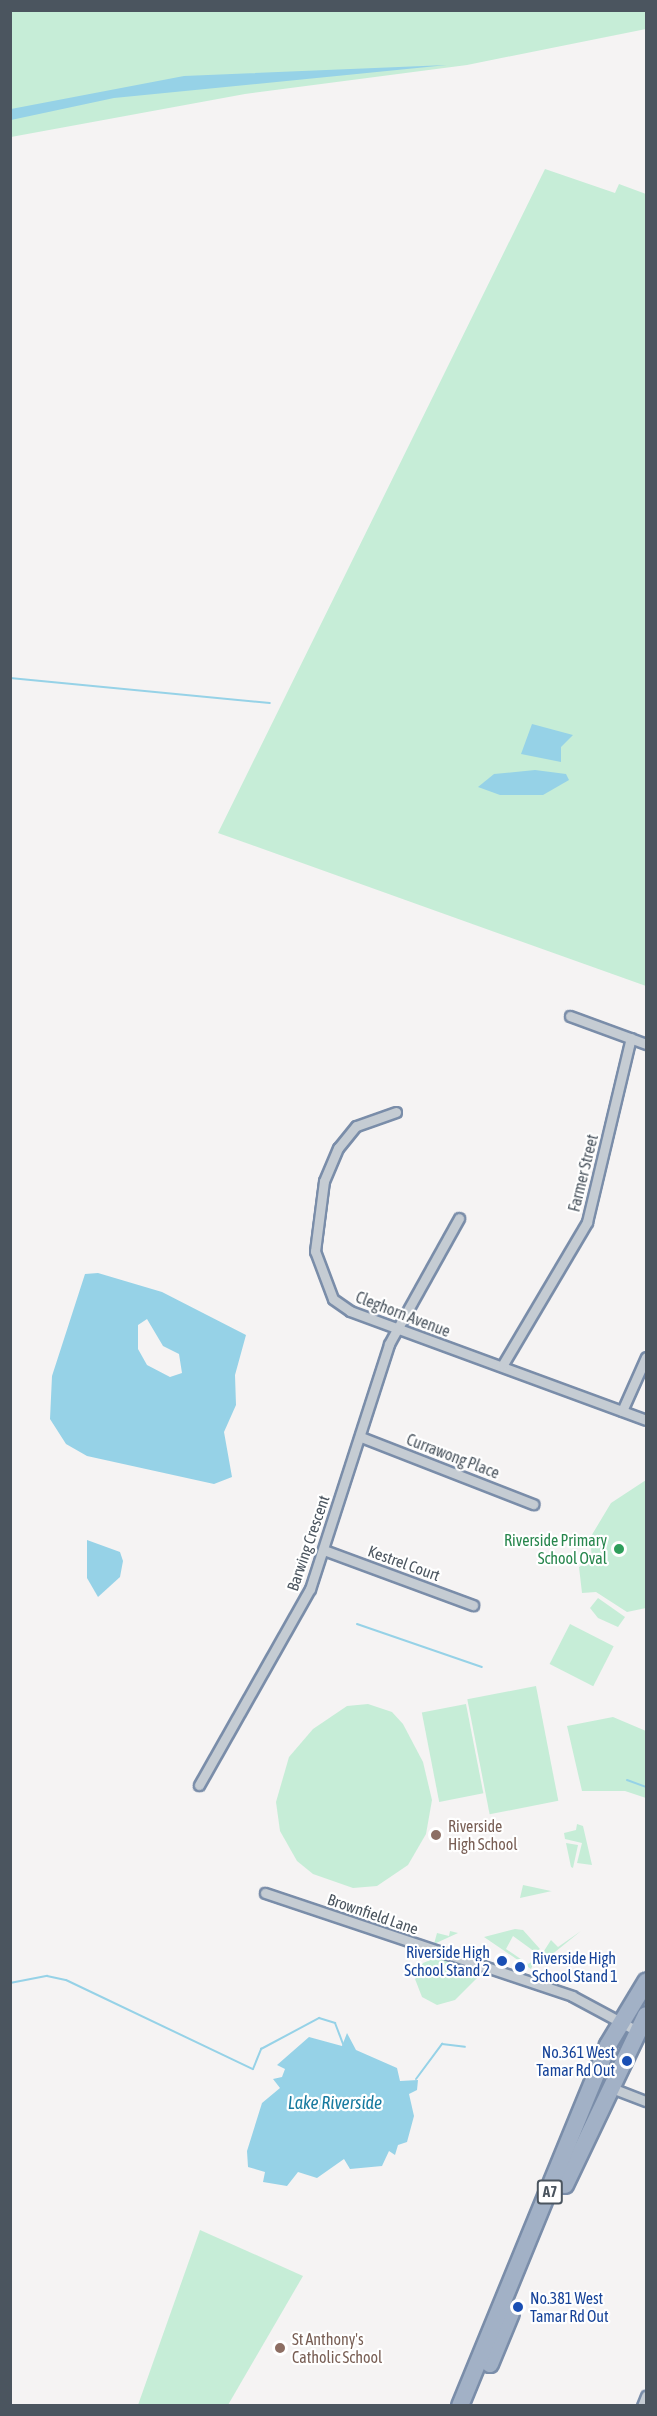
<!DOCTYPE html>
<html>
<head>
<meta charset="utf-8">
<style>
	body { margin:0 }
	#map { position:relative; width:657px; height:2416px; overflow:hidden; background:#f5f3f3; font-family:"Asap Condensed",sans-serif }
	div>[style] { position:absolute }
	.green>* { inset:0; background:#c6edd7; transform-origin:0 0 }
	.water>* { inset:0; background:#96d2e7 }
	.stream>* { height:2px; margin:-1px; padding:0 1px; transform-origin:1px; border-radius:1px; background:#96d2e7 }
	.roads { filter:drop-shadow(2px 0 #7a8da9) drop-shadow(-2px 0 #7a8da9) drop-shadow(0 2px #7a8da9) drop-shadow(0 -2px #7a8da9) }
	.minor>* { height:9px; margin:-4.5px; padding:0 4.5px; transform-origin:4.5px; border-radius:4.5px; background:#c5ccd3 }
	.trunk>* { height:16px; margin:-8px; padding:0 8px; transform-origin:8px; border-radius:8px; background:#a2b1c6 }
	.dots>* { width:16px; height:16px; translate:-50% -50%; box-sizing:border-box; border:3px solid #fff; border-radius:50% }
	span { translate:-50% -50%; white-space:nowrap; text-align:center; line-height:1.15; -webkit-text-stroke:4.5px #fff; paint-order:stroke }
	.shield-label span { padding:2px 4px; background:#fff; border:2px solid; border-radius:4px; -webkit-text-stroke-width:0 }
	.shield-label { font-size:15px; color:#4b555f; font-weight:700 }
	.street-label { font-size:16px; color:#4b555f }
	.leisure-label { font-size:16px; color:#27864d }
	.right { translate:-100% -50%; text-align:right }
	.education-label { font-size:16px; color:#785e54 }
	.left { translate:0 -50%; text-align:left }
	.transit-label { font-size:16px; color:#164399 }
	.water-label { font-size:18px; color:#177a9f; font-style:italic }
	.frame { position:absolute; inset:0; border:12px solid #4b555f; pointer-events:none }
</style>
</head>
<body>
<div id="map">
	<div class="green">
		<div style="clip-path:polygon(11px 11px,646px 11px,646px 29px,467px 65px,245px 94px,11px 137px)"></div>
		<div style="clip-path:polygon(545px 169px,615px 193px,619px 184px,646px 194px,646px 986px,218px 833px)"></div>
		<div style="clip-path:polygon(646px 1480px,646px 1608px,627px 1612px,596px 1592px,582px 1593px,579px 1567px,592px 1559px,590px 1538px,611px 1503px)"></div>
		<div style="clip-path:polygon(598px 1598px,625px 1617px,618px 1627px,598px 1618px,590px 1608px)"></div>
		<div style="left:570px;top:1624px;width:49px;height:45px;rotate:27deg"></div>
		<div style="left:536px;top:1686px;width:117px;height:70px;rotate:79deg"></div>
		<div style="clip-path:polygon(368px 1704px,392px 1712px,403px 1724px,423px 1762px,432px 1800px,426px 1834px,408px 1865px,377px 1886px,353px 1888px,313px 1874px,297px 1861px,280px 1831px,276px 1802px,289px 1757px,313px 1729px,347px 1706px)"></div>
		<div style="left:466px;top:1704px;width:91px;height:45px;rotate:79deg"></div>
		<div style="clip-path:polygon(613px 1717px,646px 1731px,646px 1798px,625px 1791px,582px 1791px,567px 1726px)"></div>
		<div style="clip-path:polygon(577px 1824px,583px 1826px,592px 1865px,577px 1863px,582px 1843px,565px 1839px,564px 1833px,576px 1830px)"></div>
		<div style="clip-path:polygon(566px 1843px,578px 1845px,573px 1868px,571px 1867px)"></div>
		<div style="clip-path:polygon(523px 1885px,551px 1891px,552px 1891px,520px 1898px)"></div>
		<div style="clip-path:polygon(515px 1929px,523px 1930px,540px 1949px,535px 1952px,513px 1936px,506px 1949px,528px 1964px,535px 1960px,531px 1969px,484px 1937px)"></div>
		<div style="clip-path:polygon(450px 1931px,458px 1933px,434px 1944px,437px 1933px,449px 1936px)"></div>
		<div style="clip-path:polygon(581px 1931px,550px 1956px,542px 1954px,551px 1940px,558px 1947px)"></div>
		<div style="clip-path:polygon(438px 1957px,480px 1975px,455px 2000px,437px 2005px,422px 1997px,415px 1979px,423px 1963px)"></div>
		<div style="clip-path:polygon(200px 2230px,303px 2276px,228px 2405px,138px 2405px)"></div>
	</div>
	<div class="water">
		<div style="clip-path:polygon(447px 65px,114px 98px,11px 120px,11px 109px,184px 76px)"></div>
		<div style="clip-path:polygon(532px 724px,573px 735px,561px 747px,561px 762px,521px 754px)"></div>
		<div style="clip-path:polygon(535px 770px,566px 774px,569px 780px,543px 795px,500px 795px,478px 787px,494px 774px)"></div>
		<div style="clip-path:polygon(evenodd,98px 1273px,162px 1292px,246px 1335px,235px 1375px,236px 1405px,224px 1432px,232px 1477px,214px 1484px,87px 1456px,66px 1444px,50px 1419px,52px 1376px,85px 1274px,98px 1273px,147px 1319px,163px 1346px,179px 1354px,182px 1373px,170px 1377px,147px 1365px,138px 1349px,138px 1325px,147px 1319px)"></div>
		<div style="clip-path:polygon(87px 1540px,120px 1552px,123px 1561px,120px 1577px,98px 1597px,87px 1578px)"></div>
		<div style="clip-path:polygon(347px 2033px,356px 2050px,397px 2068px,400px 2081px,418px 2080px,417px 2090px,409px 2094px,414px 2116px,407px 2142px,398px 2145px,395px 2155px,389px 2151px,382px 2166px,350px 2169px,344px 2159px,317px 2178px,298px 2172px,287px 2186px,263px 2182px,265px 2172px,248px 2167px,247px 2151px,262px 2103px,280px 2088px,273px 2079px,282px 2077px,285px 2069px,277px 2065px,309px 2037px,342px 2046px)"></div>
	</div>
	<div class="stream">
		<div style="left:10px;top:678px;width:261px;rotate:5.5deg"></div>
		<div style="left:357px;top:1624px;width:132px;rotate:19deg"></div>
		<div style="left:627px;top:1780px;width:20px;rotate:20deg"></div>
		<div style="left:10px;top:1983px;width:38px;rotate:-11deg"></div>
		<div style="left:47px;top:1976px;width:19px;rotate:12deg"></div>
		<div style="left:66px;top:1980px;width:207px;rotate:25.5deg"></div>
		<div style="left:253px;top:2069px;width:22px;rotate:-68deg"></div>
		<div style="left:261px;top:2049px;width:66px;rotate:-28.1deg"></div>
		<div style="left:319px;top:2018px;width:17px;rotate:17deg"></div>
		<div style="left:335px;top:2023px;width:25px;rotate:69deg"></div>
		<div style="left:416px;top:2079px;width:44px;rotate:-53.4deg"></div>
		<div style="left:442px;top:2044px;width:23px;rotate:7deg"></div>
	</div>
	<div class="roads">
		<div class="minor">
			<div style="left:570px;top:1016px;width:81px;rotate:20.2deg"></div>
			<div style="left:396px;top:1112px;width:42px;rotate:160.7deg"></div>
			<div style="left:356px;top:1126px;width:28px;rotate:129deg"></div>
			<div style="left:338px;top:1148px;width:36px;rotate:113deg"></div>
			<div style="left:324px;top:1181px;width:71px;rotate:97.3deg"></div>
			<div style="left:315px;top:1251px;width:51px;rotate:69.4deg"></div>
			<div style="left:333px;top:1299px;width:21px;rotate:35deg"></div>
			<div style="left:350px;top:1311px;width:315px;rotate:20.2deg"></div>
			<div style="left:502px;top:1366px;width:167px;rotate:-59.4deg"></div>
			<div style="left:587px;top:1222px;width:189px;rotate:-76.6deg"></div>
			<div style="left:622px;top:1411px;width:59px;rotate:-66deg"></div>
			<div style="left:361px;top:1437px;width:185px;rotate:21.3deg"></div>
			<div style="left:324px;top:1550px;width:159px;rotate:20.3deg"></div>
			<div style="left:199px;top:1785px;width:225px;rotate:-60.5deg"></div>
			<div style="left:310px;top:1589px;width:257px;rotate:-72.1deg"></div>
			<div style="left:389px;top:1344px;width:144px;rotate:-60.9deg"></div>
			<div style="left:265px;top:1893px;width:324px;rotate:18.5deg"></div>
			<div style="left:572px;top:1996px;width:74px;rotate:28.3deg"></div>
			<div style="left:609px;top:2087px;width:40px;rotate:21deg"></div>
			<div style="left:642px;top:2406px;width:11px;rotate:-68deg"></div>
		</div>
		<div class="trunk">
			<div style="left:565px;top:2185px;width:188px;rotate:-64.5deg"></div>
			<div style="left:490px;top:2364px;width:55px;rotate:-67.6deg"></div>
			<div style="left:460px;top:2406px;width:390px;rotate:-67.7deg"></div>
			<div style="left:608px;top:2045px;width:74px;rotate:-58.9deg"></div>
		</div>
	</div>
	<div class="dots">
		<div style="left:619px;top:1549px;background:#2e9e5b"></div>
		<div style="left:436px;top:1835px;background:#8d6e63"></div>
		<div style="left:502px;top:1961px;background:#1a4fb4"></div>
		<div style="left:520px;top:1967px;background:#1a4fb4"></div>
		<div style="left:627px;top:2061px;background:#1a4fb4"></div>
		<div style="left:518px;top:2307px;background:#1a4fb4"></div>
		<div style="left:280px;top:2348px;background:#8d6e63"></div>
	</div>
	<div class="shield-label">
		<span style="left:550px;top:2192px">A7</span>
	</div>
	<div class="street-label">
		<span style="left:583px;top:1173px;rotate:-76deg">Farmer Street</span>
		<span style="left:403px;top:1314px;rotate:21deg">Cleghorn Avenue</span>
		<span style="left:453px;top:1456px;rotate:21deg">Currawong Place</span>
		<span style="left:308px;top:1543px;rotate:-71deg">Barwing Crescent</span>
		<span style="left:404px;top:1563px;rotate:20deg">Kestrel Court</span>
		<span style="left:373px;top:1914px;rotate:19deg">Brownfield Lane</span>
	</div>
	<div class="leisure-label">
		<span class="right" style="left:607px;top:1549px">Riverside Primary<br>School Oval</span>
	</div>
	<div class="education-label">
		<span class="left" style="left:448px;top:1835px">Riverside<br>High School</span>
		<span class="left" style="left:292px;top:2348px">St Anthony's<br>Catholic School</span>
	</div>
	<div class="transit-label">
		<span class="right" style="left:490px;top:1961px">Riverside High<br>School Stand 2</span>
		<span class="left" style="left:532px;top:1967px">Riverside High<br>School Stand 1</span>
		<span class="right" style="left:615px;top:2061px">No.361 West<br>Tamar Rd Out</span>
		<span class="left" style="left:530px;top:2307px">No.381 West<br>Tamar Rd Out</span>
	</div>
	<div class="water-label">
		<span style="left:335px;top:2103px">Lake Riverside</span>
	</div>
	<div class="frame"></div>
</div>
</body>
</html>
